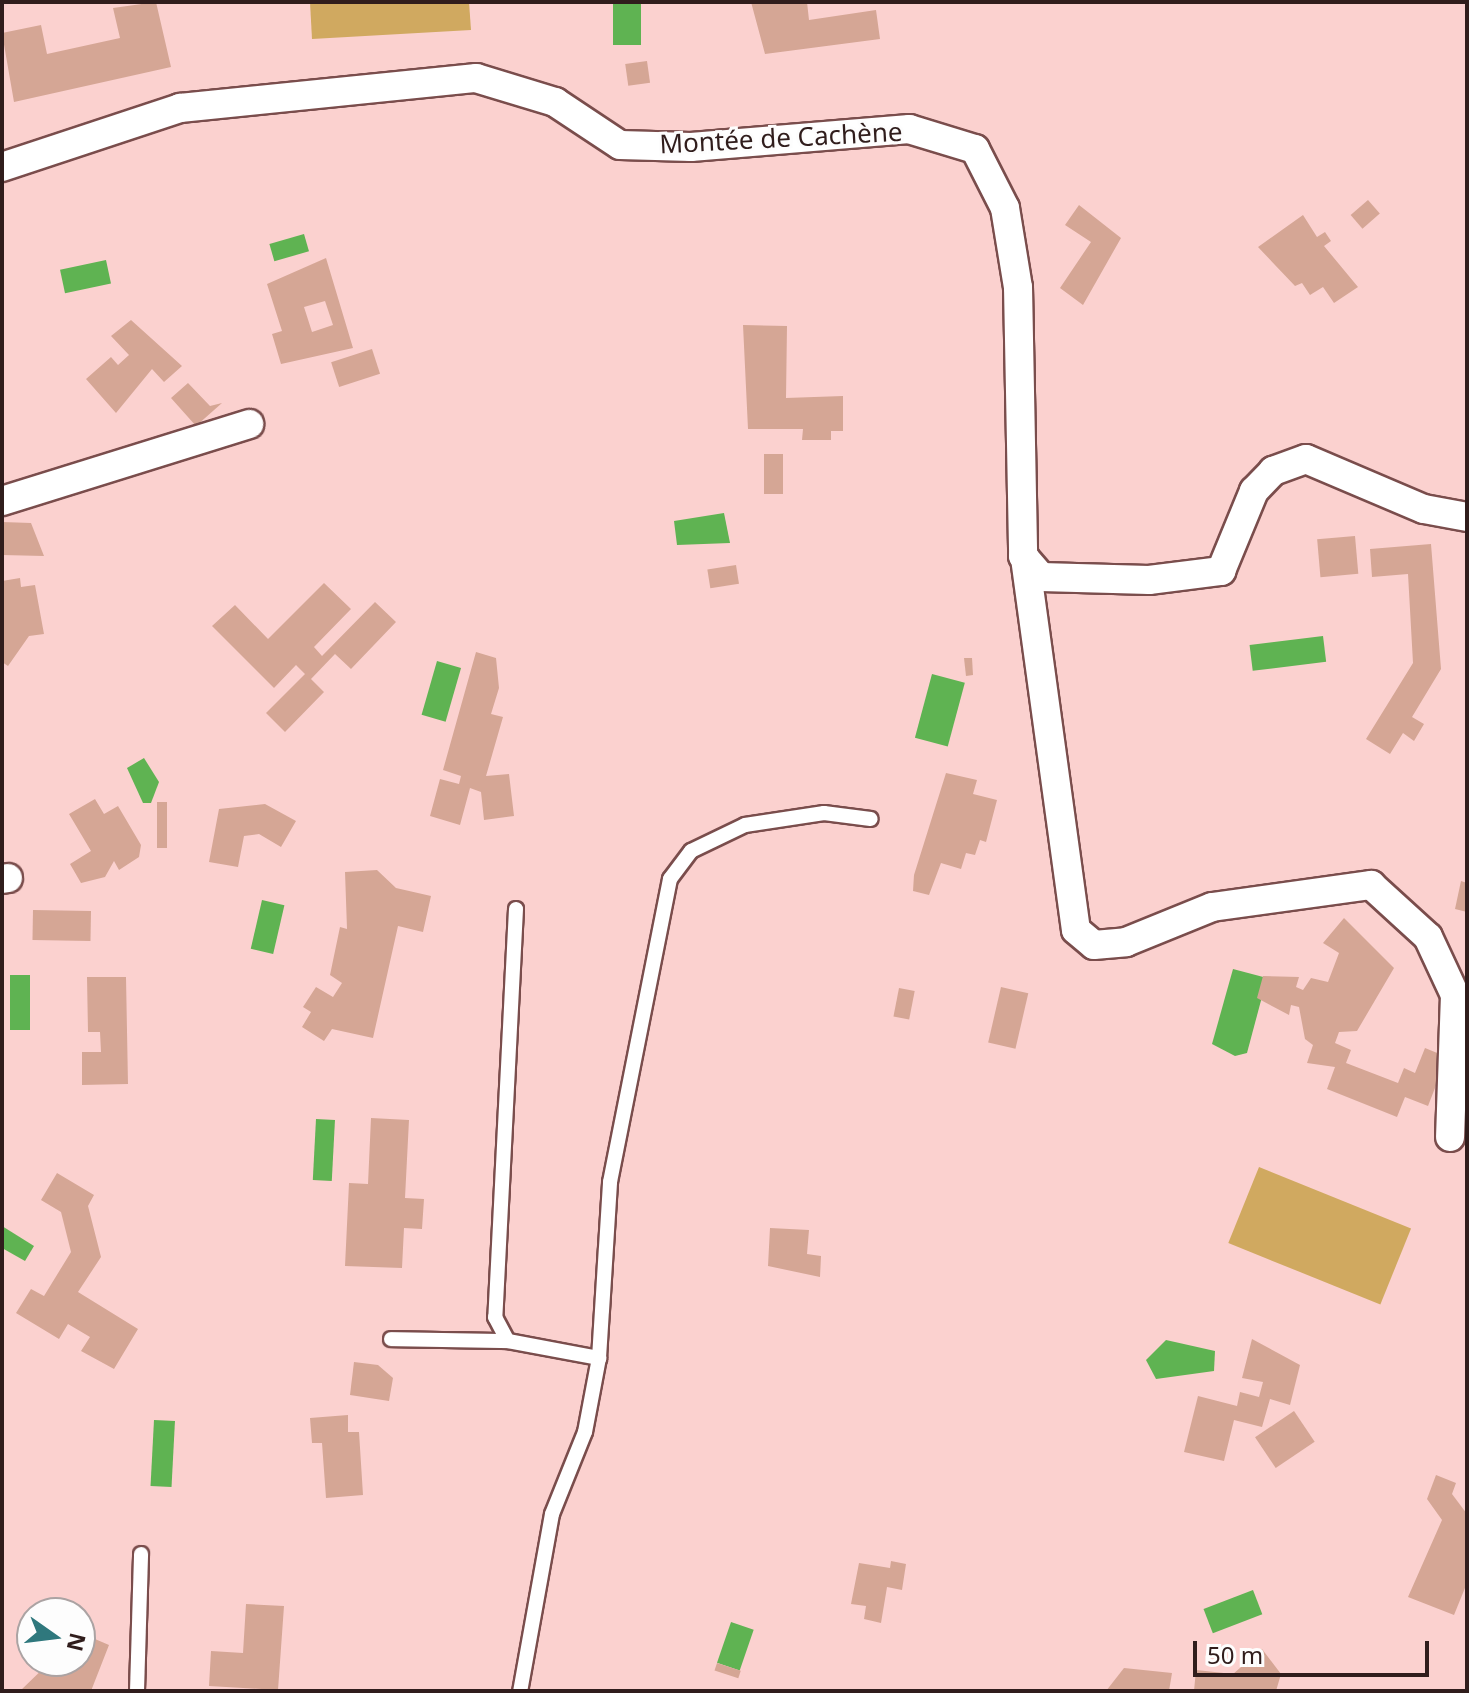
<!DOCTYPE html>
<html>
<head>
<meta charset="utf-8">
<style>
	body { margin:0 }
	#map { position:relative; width:1469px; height:1693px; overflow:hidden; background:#fbd1cf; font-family:"Noto Sans",sans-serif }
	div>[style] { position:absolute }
	.green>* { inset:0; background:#d0a960; transform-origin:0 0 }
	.water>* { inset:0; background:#5fb352; transform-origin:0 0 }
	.building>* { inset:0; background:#d5a695; transform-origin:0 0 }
	.roads { filter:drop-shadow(2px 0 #7a4d4c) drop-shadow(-2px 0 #7a4d4c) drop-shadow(0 2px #7a4d4c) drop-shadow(0 -2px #7a4d4c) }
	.service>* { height:14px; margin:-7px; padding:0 7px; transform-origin:7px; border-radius:7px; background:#fff }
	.minor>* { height:28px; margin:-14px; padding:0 14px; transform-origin:14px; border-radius:14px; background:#fff }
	span { translate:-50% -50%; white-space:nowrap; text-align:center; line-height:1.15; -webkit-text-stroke:6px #fdfdfd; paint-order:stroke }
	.street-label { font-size:26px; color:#301d1c }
	.frame { position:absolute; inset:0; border:4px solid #301d1c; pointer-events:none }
	.north { position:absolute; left:16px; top:1597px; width:80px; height:80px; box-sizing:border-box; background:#fdfdfd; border:2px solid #aba3a3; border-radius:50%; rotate:104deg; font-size:22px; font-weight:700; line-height:32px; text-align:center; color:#301d1c }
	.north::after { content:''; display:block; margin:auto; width:28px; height:36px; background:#2f787d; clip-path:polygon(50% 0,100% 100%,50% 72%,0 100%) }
	.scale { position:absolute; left:1193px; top:1641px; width:236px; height:36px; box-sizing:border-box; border:4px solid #301d1c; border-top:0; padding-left:10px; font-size:24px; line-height:28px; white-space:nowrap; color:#301d1c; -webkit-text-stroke:6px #fdfdfd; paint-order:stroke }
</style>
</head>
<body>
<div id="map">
	<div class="green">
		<div style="clip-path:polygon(310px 2px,469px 2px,471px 30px,312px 39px)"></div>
		<div style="left:1259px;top:1167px;width:164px;height:82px;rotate:22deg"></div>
	</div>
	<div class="water">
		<div style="left:613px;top:2px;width:28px;height:43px"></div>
		<div style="left:304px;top:234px;width:18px;height:36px;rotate:74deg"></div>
		<div style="left:106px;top:260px;width:24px;height:47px;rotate:78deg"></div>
		<div style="clip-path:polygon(724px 513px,730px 543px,677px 545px,674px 521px)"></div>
		<div style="left:1323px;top:636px;width:26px;height:74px;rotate:83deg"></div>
		<div style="left:437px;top:661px;width:25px;height:56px;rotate:16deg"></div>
		<div style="left:932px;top:674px;width:34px;height:66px;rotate:15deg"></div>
		<div style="clip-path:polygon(144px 758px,159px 782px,151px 803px,143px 803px,127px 768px)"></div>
		<div style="left:262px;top:900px;width:23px;height:50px;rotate:13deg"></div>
		<div style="clip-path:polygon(1233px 969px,1267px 978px,1247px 1053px,1235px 1056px,1212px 1044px)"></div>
		<div style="left:10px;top:975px;width:20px;height:55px"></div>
		<div style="left:316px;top:1119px;width:19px;height:61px;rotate:3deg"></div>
		<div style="clip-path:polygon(2px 1226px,34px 1246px,25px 1261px,2px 1248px)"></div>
		<div style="clip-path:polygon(1166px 1340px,1215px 1351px,1214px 1371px,1156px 1379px,1146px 1360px)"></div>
		<div style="left:154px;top:1420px;width:21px;height:66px;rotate:3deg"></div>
		<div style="left:1253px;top:1590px;width:26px;height:53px;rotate:69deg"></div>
		<div style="left:731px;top:1622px;width:24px;height:43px;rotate:19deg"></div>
	</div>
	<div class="building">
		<div style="clip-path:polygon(156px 2px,171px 67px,14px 102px,2px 33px,41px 25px,47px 54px,120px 38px,113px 8px)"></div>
		<div style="clip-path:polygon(751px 2px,807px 2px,809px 20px,876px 10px,880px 39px,765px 54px)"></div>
		<div style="left:647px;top:61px;width:22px;height:22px;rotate:82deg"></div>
		<div style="left:1368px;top:200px;width:18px;height:23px;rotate:49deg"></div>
		<div style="clip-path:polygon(1079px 205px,1121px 238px,1083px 305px,1060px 288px,1091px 242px,1065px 225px)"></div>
		<div style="clip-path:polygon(1303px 215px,1317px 237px,1325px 232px,1331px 241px,1324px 246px,1358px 287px,1334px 303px,1323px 287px,1310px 295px,1302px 283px,1295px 286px,1258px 247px)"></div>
		<div style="clip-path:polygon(evenodd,326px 258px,353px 348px,281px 364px,272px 334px,282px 331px,267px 284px,326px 258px,325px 301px,333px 325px,312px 332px,304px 307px,325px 301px)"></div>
		<div style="clip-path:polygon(131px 320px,182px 366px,164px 382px,152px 369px,116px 413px,86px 379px,111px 357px,118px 365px,129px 355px,111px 336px)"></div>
		<div style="clip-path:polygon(743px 325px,787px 326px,786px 398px,843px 396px,843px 431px,831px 431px,831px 440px,802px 440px,803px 429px,748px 429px)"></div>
		<div style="left:372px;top:349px;width:26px;height:43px;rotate:72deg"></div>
		<div style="clip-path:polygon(188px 383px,210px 406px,222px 403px,196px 426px,171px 398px)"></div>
		<div style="left:764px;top:454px;width:19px;height:40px"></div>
		<div style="clip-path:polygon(2px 522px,31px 523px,44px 556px,2px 555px)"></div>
		<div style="left:1355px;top:536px;width:38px;height:38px;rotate:85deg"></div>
		<div style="clip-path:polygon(1431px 544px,1441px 669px,1412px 717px,1424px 724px,1414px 741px,1403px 733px,1390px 754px,1366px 739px,1413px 663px,1408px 574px,1372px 577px,1370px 549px)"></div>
		<div style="left:736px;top:565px;width:19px;height:29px;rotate:81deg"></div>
		<div style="clip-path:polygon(20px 578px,21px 587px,35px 585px,44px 634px,29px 636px,8px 666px,2px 662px,2px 581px)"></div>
		<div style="clip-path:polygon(324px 583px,351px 609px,314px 647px,322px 656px,375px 602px,396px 622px,351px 669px,335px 654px,311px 679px,324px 692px,285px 732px,266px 713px,305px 674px,296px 665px,274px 688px,212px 626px,235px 605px,268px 639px)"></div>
		<div style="clip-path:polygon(476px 652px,496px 658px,499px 688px,491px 714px,503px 717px,486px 776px,509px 774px,514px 816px,484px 820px,481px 792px,470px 788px,460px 825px,430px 816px,440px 779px,459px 784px,461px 776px,443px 770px)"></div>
		<div style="clip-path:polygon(964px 658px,972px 658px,973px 675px,966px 676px)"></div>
		<div style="clip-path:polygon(946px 773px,977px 780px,973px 794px,997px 800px,986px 842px,980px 840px,975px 855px,966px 853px,961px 869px,941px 863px,929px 895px,913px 891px,914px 875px)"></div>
		<div style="clip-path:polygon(95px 799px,104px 814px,118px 806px,141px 845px,139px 857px,119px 870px,114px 861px,105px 877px,81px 883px,70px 864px,91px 851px,69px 814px)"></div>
		<div style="left:157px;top:802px;width:10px;height:46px"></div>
		<div style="clip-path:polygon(265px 804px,296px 821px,281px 847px,259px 834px,244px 836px,238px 867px,209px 862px,219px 809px)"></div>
		<div style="clip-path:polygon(377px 870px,396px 888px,431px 896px,423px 932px,398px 926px,373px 1038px,332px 1029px,324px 1041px,302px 1027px,311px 1012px,303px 1007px,316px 987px,333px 997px,342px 983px,330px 975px,340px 927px,347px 929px,345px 872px)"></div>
		<div style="clip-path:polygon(1461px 881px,1467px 883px,1467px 912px,1455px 909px)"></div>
		<div style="left:33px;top:910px;width:58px;height:30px;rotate:1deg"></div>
		<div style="clip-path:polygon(1344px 918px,1394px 968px,1357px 1031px,1339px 1032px,1335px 1043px,1351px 1050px,1346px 1063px,1398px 1083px,1404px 1068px,1415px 1073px,1425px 1048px,1447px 1057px,1428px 1106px,1405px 1097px,1397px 1117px,1327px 1089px,1335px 1067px,1307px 1063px,1313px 1045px,1305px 1039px,1299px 1007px,1291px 1005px,1289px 1015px,1257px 998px,1263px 976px,1299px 977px,1296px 987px,1303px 990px,1311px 978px,1328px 982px,1339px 953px,1323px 943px)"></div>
		<div style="clip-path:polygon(87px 977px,126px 977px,128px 1084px,82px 1085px,82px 1052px,101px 1052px,100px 1032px,88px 1032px)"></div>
		<div style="left:1001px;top:987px;width:28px;height:57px;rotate:13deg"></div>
		<div style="left:899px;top:988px;width:16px;height:29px;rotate:11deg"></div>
		<div style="clip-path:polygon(371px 1118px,409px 1120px,405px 1198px,424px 1199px,422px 1229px,404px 1228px,402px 1268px,345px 1266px,349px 1183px,368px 1184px)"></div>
		<div style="clip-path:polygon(57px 1173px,94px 1195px,88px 1206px,101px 1257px,78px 1292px,138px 1329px,114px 1369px,81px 1351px,90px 1337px,68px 1324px,59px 1339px,16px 1313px,31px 1289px,44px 1296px,71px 1252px,61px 1212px,41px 1200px)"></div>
		<div style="clip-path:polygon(770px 1228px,809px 1230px,807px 1254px,821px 1256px,820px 1277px,768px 1266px)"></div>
		<div style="clip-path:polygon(1252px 1339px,1300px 1365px,1290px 1405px,1270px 1399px,1262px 1427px,1234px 1420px,1224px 1461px,1184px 1452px,1198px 1396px,1237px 1406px,1240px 1392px,1259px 1397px,1263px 1382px,1242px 1378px)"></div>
		<div style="clip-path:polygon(354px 1362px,378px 1365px,393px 1378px,389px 1401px,350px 1395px)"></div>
		<div style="left:1294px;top:1411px;width:37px;height:47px;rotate:56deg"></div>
		<div style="clip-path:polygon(348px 1415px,348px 1432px,359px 1432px,363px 1495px,326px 1498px,322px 1443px,312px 1443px,310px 1418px)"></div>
		<div style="clip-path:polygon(1436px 1475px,1456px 1483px,1452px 1494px,1467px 1514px,1467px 1583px,1454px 1615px,1408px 1597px,1442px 1520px,1427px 1499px)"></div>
		<div style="clip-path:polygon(891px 1561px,906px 1564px,902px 1590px,887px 1587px,881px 1623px,864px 1619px,866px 1606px,851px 1604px,859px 1563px,890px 1568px)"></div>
		<div style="clip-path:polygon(246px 1604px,284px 1606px,278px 1690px,209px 1686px,211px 1651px,243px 1653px)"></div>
		<div style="clip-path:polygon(88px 1636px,109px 1645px,91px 1691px,20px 1691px,51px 1661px,80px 1661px)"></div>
		<div style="clip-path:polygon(1262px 1649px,1281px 1674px,1276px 1691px,1194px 1691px,1196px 1670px,1233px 1674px)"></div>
		<div style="left:717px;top:1663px;width:25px;height:8px;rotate:18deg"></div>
		<div style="clip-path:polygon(1124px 1668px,1172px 1673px,1169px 1691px,1106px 1691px)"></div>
	</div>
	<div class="roads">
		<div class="service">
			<div style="left:516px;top:909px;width:409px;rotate:92.9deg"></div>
			<div style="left:495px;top:1317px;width:27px;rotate:62deg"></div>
			<div style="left:508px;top:1341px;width:93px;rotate:10.6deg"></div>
			<div style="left:599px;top:1358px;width:75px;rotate:100.7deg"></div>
			<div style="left:585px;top:1432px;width:88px;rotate:111.9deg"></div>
			<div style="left:552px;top:1514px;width:180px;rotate:100.2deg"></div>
			<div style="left:391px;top:1339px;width:117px;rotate:1deg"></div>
			<div style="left:599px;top:1358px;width:176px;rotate:-86.4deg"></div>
			<div style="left:610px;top:1182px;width:309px;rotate:-78.8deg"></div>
			<div style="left:670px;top:879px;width:35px;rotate:-53deg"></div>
			<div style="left:691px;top:851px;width:60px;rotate:-25.7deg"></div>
			<div style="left:745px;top:825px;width:80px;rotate:-8.6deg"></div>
			<div style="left:824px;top:813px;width:47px;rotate:7.3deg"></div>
			<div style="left:137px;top:1691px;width:137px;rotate:-88.3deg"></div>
		</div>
		<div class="minor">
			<div style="left:2px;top:167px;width:188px;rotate:-18.3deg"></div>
			<div style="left:180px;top:108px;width:298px;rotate:-5.8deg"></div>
			<div style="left:476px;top:78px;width:83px;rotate:16.9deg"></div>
			<div style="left:555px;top:102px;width:78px;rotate:33.5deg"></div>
			<div style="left:620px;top:145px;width:71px;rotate:1.6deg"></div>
			<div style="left:691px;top:147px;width:219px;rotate:-4.7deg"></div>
			<div style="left:909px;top:129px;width:69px;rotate:16.9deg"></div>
			<div style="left:975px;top:149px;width:66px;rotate:63deg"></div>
			<div style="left:1005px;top:208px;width:80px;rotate:80.7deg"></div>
			<div style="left:1018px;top:287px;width:269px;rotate:88.9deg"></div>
			<div style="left:1023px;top:556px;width:28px;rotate:49deg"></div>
			<div style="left:1041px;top:577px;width:108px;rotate:1.6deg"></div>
			<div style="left:1149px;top:580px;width:73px;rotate:-7.1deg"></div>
			<div style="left:1221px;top:571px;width:87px;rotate:-67.6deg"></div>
			<div style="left:1254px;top:491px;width:28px;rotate:-46deg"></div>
			<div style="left:1273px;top:471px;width:35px;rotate:-20deg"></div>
			<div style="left:1306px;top:459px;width:128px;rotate:23deg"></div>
			<div style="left:1424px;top:509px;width:44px;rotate:10.5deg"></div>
			<div style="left:2px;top:501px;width:259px;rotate:-17.3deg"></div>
			<div style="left:1025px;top:558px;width:375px;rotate:82.2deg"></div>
			<div style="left:1076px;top:930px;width:23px;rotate:40deg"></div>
			<div style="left:1094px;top:945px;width:32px;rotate:-5deg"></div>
			<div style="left:1126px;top:942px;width:93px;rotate:-22.1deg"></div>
			<div style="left:1212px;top:907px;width:161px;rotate:-7.9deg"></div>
			<div style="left:1371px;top:885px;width:77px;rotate:42.4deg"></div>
			<div style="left:1428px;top:937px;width:64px;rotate:65deg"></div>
			<div style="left:1455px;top:995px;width:142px;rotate:92deg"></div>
			<div style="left:2px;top:879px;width:6px;rotate:-9deg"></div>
		</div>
	</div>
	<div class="street-label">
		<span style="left:781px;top:138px;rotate:-3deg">Montée de Cachène</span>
	</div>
	<div class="frame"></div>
	<div class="north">N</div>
	<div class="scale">50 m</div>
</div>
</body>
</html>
